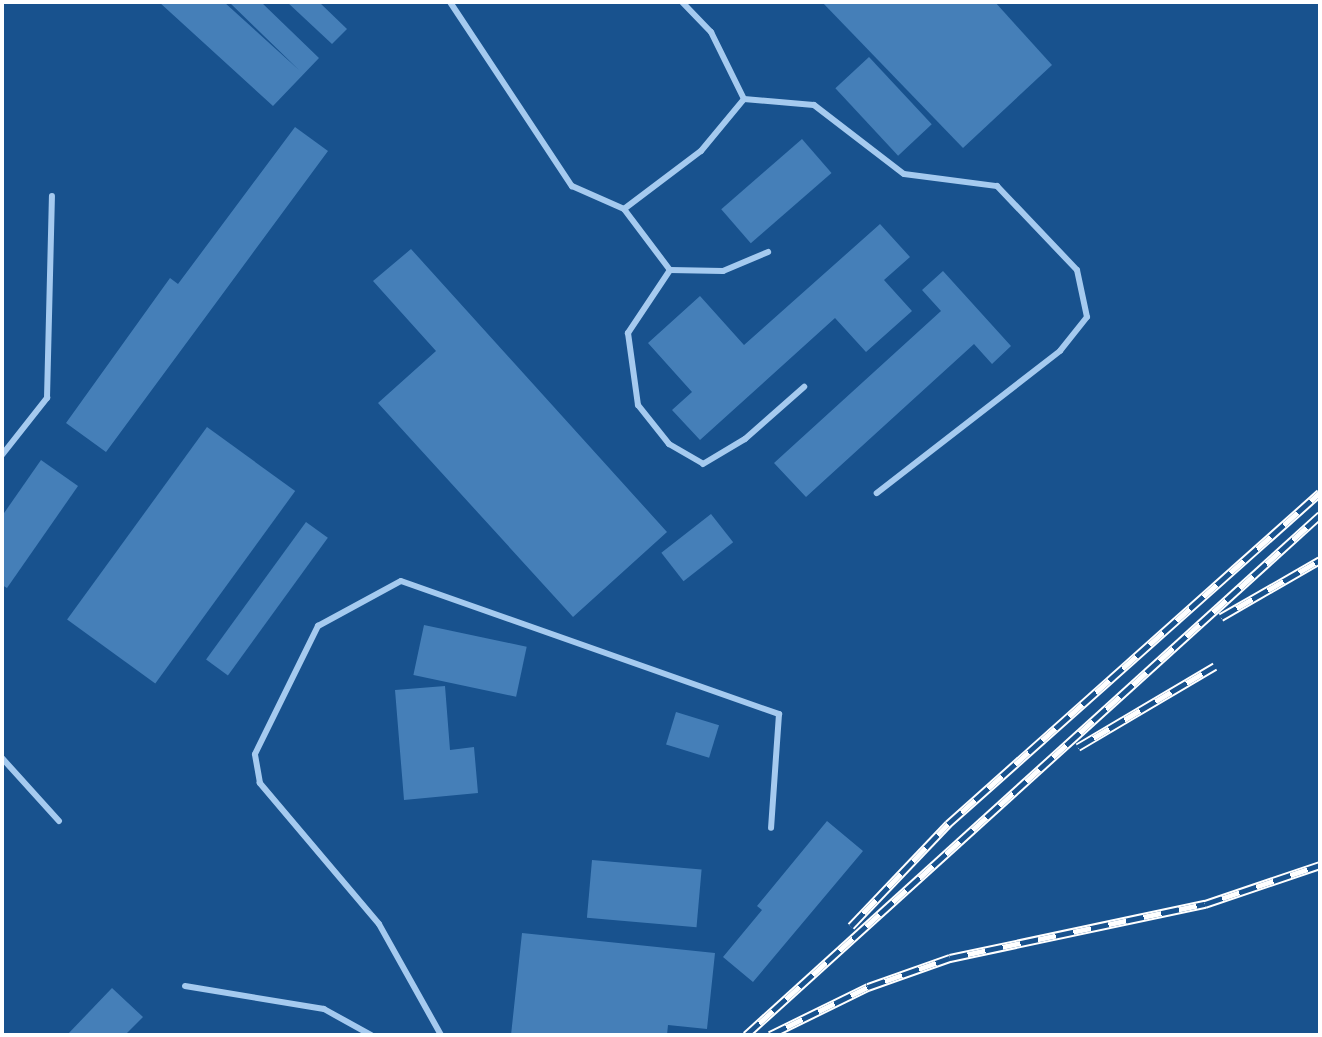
<!DOCTYPE html>
<html>
<head>
<meta charset="utf-8">
<style>
	body { margin:0 }
	#map { position:relative; width:1322px; height:1037px; overflow:hidden; background:#18528e; font-family:Raleway,sans-serif }
	div>[style] { position:absolute }
	.building>* { inset:0; background:#457fb8; transform-origin:0 0 }
	.service>* { height:6px; margin:-3px; padding:0 3px; transform-origin:3px; border-radius:3px; background:#a5caef }
	.rail>* { height:9px; margin-top:-4.5px; transform-origin:0; background:repeating-linear-gradient(90deg,#18528e 0 18px,#fff 0 36px); box-sizing:border-box; border-block:2px solid #fff }
	span { translate:-50% -50%; white-space:nowrap; text-align:center; line-height:1.15; -webkit-text-stroke:7px #18528e; paint-order:stroke }
	.frame { position:absolute; inset:0; border:4px solid #fff; pointer-events:none }
</style>
</head>
<body>
<div id="map">
	<div class="building">
		<div style="clip-path:polygon(159px 2px,224px 2px,299px 70px,229px 2px,261px 2px,319px 58px,273px 106px)"></div>
		<div style="clip-path:polygon(287px 2px,319px 2px,347px 29px,332px 44px)"></div>
		<div style="clip-path:polygon(822px 2px,995px 2px,1052px 65px,963px 148px)"></div>
		<div style="left:869px;top:57px;width:92px;height:46px;rotate:47deg"></div>
		<div style="clip-path:polygon(295px 127px,328px 151px,106px 452px,66px 423px,170px 278px,178px 284px)"></div>
		<div style="left:802px;top:139px;width:45px;height:107px;rotate:49deg"></div>
		<div style="clip-path:polygon(880px 224px,910px 257px,884px 280px,912px 311px,866px 352px,835px 318px,700px 440px,672px 410px,692px 392px,648px 343px,700px 296px,744px 345px)"></div>
		<div style="clip-path:polygon(411px 249px,667px 532px,573px 617px,378px 403px,436px 351px,373px 281px)"></div>
		<div style="clip-path:polygon(943px 271px,1011px 346px,992px 364px,974px 344px,806px 497px,774px 463px,941px 311px,922px 290px)"></div>
		<div style="left:207px;top:427px;width:109px;height:238px;rotate:36deg"></div>
		<div style="clip-path:polygon(41px 460px,78px 486px,7px 588px,2px 585px,2px 516px)"></div>
		<div style="left:711px;top:514px;width:36px;height:63px;rotate:52deg"></div>
		<div style="left:306px;top:522px;width:27px;height:170px;rotate:36deg"></div>
		<div style="left:424px;top:625px;width:105px;height:51px;rotate:12deg"></div>
		<div style="clip-path:polygon(445px 686px,450px 750px,474px 747px,478px 793px,404px 800px,395px 690px)"></div>
		<div style="left:676px;top:712px;width:45px;height:34px;rotate:17deg"></div>
		<div style="clip-path:polygon(827px 821px,863px 851px,753px 982px,723px 957px,762px 910px,757px 906px)"></div>
		<div style="left:592px;top:860px;width:110px;height:58px;rotate:5deg"></div>
		<div style="clip-path:polygon(522px 933px,715px 953px,707px 1029px,668px 1025px,667px 1035px,511px 1035px)"></div>
		<div style="clip-path:polygon(112px 988px,143px 1017px,125px 1035px,67px 1035px)"></div>
	</div>
	<div class="service">
		<div style="left:450px;top:2px;width:221px;rotate:56.5deg"></div>
		<div style="left:572px;top:186px;width:57px;rotate:23.9deg"></div>
		<div style="left:624px;top:209px;width:76px;rotate:53deg"></div>
		<div style="left:670px;top:270px;width:53px;rotate:1.1deg"></div>
		<div style="left:723px;top:271px;width:49px;rotate:-22.9deg"></div>
		<div style="left:682px;top:2px;width:42px;rotate:46deg"></div>
		<div style="left:711px;top:32px;width:75px;rotate:63.8deg"></div>
		<div style="left:744px;top:99px;width:70px;rotate:4.9deg"></div>
		<div style="left:814px;top:105px;width:113px;rotate:37.5deg"></div>
		<div style="left:904px;top:174px;width:94px;rotate:7.4deg"></div>
		<div style="left:997px;top:186px;width:116px;rotate:46.4deg"></div>
		<div style="left:1077px;top:270px;width:48px;rotate:78deg"></div>
		<div style="left:1087px;top:317px;width:43px;rotate:128.5deg"></div>
		<div style="left:1060px;top:351px;width:232px;rotate:142.2deg"></div>
		<div style="left:624px;top:209px;width:96px;rotate:-37deg"></div>
		<div style="left:701px;top:151px;width:67px;rotate:-50.4deg"></div>
		<div style="left:670px;top:270px;width:76px;rotate:123.7deg"></div>
		<div style="left:628px;top:333px;width:73px;rotate:82.1deg"></div>
		<div style="left:638px;top:405px;width:50px;rotate:51.5deg"></div>
		<div style="left:669px;top:444px;width:39px;rotate:30deg"></div>
		<div style="left:703px;top:464px;width:49px;rotate:-30.8deg"></div>
		<div style="left:745px;top:439px;width:79px;rotate:-41.4deg"></div>
		<div style="left:2px;top:455px;width:73px;rotate:-51.7deg"></div>
		<div style="left:47px;top:398px;width:202px;rotate:-88.6deg"></div>
		<div style="left:2px;top:758px;width:85px;rotate:47.9deg"></div>
		<div style="left:185px;top:986px;width:141px;rotate:9.4deg"></div>
		<div style="left:324px;top:1009px;width:54px;rotate:29deg"></div>
		<div style="left:441px;top:1035px;width:127px;rotate:-119.2deg"></div>
		<div style="left:379px;top:924px;width:185px;rotate:-130.2deg"></div>
		<div style="left:260px;top:783px;width:29px;rotate:-100deg"></div>
		<div style="left:255px;top:754px;width:143px;rotate:-63.8deg"></div>
		<div style="left:318px;top:626px;width:94px;rotate:-28.5deg"></div>
		<div style="left:401px;top:581px;width:401px;rotate:19.4deg"></div>
		<div style="left:779px;top:714px;width:114px;rotate:94deg"></div>
	</div>
	<div class="rail">
		<div style="left:1221px;top:617px;width:114px;rotate:-29.9deg"></div>
		<div style="left:1078px;top:747px;width:159px;rotate:-30.6deg"></div>
		<div style="left:851px;top:926px;width:141px;rotate:-46.4deg"></div>
		<div style="left:948px;top:824px;width:498px;rotate:-41.7deg"></div>
		<div style="left:746px;top:1035px;width:775px;rotate:-42.17deg"></div>
		<div style="left:770px;top:1035px;width:109px;rotate:-26.1deg"></div>
		<div style="left:868px;top:987px;width:87px;rotate:-19.5deg"></div>
		<div style="left:950px;top:958px;width:261px;rotate:-12deg"></div>
		<div style="left:1205px;top:904px;width:121px;rotate:-18.7deg"></div>
	</div>
	<div class="frame"></div>
</div>
</body>
</html>
